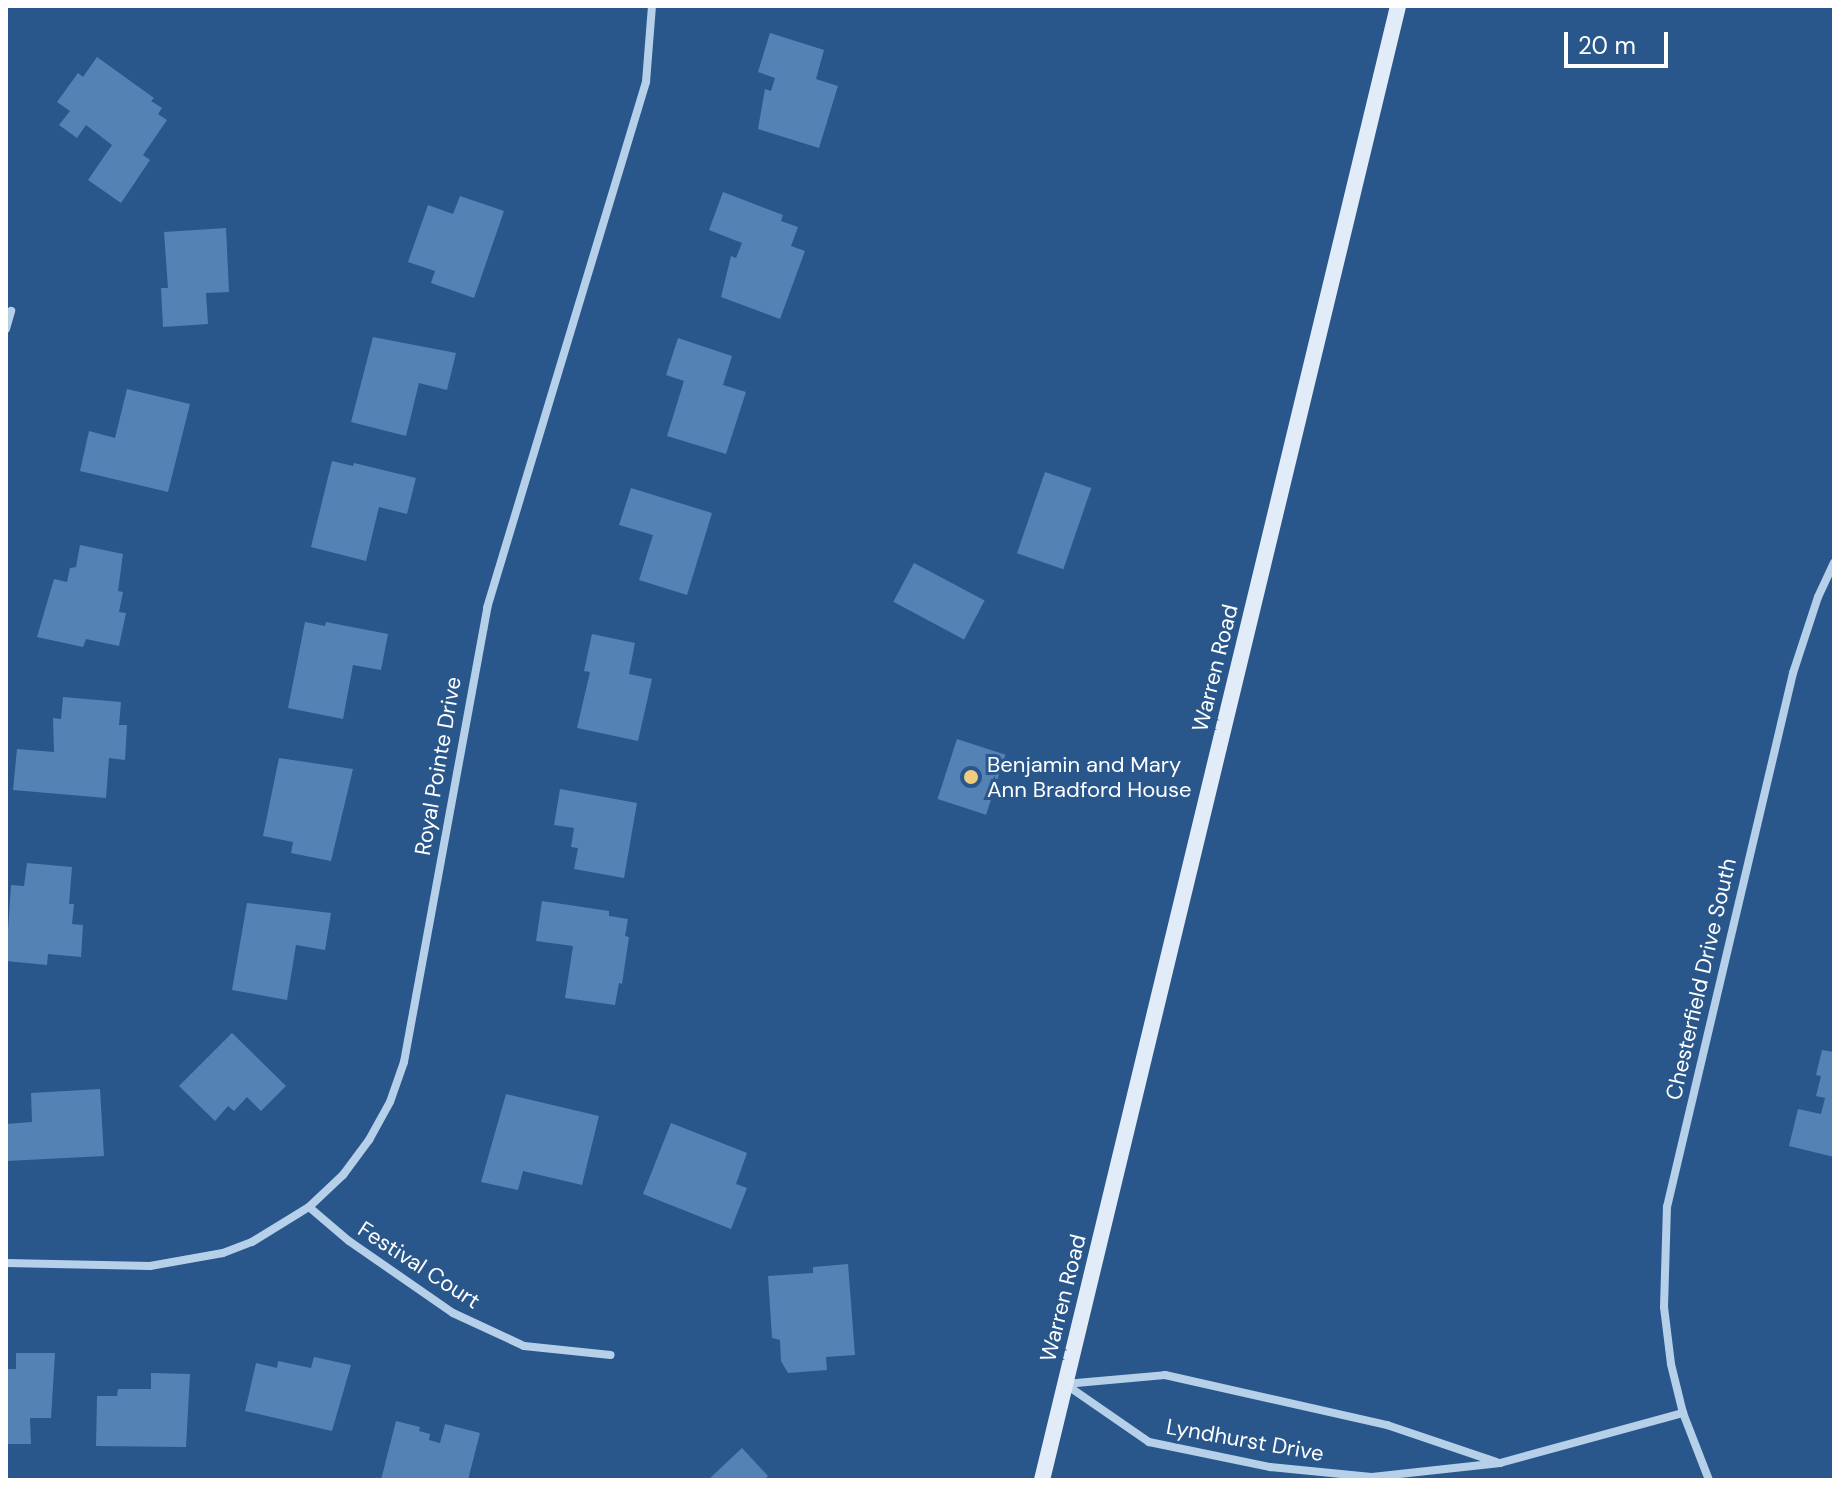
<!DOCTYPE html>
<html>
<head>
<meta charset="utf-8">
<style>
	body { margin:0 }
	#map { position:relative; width:1840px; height:1486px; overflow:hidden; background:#29578b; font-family:"DM Sans",sans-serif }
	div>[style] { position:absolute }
	.building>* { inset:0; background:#5582b4; transform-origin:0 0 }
	.street>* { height:8px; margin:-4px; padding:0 4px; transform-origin:4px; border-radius:4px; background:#b7d0ea }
	.secondary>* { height:16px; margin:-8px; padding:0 8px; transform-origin:8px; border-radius:8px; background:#e2ecf8 }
	.dots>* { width:22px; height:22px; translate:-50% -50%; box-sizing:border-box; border:4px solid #29578b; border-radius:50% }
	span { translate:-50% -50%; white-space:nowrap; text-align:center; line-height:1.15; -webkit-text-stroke:6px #29578b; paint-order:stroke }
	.street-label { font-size:22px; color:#fff }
	.poi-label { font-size:22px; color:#fff }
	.left { translate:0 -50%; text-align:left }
	.frame { position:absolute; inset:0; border:8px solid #fff; pointer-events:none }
	.scale { position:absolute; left:1564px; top:32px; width:104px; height:36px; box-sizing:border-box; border:4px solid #fff; border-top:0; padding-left:10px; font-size:24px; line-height:28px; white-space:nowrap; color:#fff; -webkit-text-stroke:6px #29578b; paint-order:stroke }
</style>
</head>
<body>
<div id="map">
	<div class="building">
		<div style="clip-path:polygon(770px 33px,824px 50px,816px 79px,838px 86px,819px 148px,758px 129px,765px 89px,771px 91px,775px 78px,758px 72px)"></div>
		<div style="clip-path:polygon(97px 57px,154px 98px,151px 101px,162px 108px,158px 114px,167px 120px,143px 155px,150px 160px,121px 203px,88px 180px,112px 145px,86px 125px,77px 138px,59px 125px,70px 111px,57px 102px,78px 73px,83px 77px)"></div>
		<div style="clip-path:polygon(723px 192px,783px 215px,781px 221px,798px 227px,791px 246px,805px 251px,780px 319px,721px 297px,731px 256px,736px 258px,742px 243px,709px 230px)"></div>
		<div style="clip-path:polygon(460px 196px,504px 211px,474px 298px,431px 283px,435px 271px,408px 262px,428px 205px,453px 214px)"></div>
		<div style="clip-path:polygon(226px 228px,229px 292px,206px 293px,208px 324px,163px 327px,161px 288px,168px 288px,164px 232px)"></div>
		<div style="clip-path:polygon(373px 337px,456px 353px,447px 390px,419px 383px,406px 436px,351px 422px)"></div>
		<div style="clip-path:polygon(678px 338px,732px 356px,723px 385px,746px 392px,726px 454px,667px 436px,684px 381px,666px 375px)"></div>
		<div style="clip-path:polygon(127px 389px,190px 404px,168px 492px,80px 471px,89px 431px,115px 438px)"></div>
		<div style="clip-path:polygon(332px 461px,353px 466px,354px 463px,416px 478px,407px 514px,379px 507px,366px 561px,311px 547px)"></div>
		<div style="left:1045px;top:472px;width:49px;height:86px;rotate:19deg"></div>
		<div style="clip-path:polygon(631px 488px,712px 513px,687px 595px,639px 580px,653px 535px,619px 525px)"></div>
		<div style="clip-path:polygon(80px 545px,123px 554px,118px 591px,123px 592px,119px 612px,126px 613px,119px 646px,86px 639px,83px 647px,37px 637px,54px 579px,67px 582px,70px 568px,76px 567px)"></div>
		<div style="left:914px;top:563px;width:80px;height:44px;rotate:28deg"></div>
		<div style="clip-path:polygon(305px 622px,325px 626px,326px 622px,388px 634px,381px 670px,353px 665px,343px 719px,288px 708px)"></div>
		<div style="clip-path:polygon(592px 634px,635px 643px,629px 674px,652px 679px,638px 741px,577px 728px,590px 672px,584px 671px)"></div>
		<div style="clip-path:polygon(63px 697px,121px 702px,119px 725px,127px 725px,125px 760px,109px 758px,106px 798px,13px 790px,17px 749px,54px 752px,53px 718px,61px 719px)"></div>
		<div style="left:957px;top:739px;width:51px;height:63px;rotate:18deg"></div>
		<div style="clip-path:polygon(279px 758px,353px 769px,331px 861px,291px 853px,293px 842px,263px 836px)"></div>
		<div style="clip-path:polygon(560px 789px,637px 803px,624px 878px,574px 869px,578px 848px,571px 847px,574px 828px,554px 825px)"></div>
		<div style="clip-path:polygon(27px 863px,72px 867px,69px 904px,74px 904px,72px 924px,83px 925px,81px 957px,48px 954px,47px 965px,6px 961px,11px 885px,24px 886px)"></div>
		<div style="clip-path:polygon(542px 901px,609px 911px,609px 916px,628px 919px,625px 936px,629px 937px,622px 984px,619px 983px,615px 1005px,565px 998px,573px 946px,536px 941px)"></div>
		<div style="clip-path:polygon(247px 903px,331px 913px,325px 950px,296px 945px,287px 1000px,232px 990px)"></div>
		<div style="clip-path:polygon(232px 1033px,286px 1086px,261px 1111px,247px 1097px,234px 1111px,228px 1106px,215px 1121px,179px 1086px)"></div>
		<div style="clip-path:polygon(1822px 1050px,1834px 1052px,1834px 1157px,1789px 1146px,1798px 1109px,1821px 1114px,1825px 1098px,1816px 1096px,1821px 1076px,1816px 1075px)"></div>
		<div style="clip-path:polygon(100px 1089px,104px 1156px,7px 1161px,6px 1124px,32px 1122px,31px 1093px)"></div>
		<div style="clip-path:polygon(506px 1094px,599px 1116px,582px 1185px,523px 1171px,518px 1190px,481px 1182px)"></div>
		<div style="clip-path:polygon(671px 1123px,747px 1153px,736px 1184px,747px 1188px,731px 1229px,643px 1194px)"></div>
		<div style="clip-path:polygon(848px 1264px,855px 1355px,826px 1357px,827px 1370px,788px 1373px,781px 1361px,780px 1340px,772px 1338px,768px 1276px,813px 1273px,813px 1267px)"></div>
		<div style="clip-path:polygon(16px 1353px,55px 1353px,51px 1418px,30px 1418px,31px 1444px,6px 1444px,6px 1369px,16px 1369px)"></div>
		<div style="clip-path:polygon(314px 1357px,351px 1365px,332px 1431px,245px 1411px,256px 1363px,277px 1368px,278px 1361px,311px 1368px)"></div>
		<div style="clip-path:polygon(151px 1373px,190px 1374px,186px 1447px,96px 1446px,97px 1396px,117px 1396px,118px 1389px,151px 1389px)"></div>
		<div style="clip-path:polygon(396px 1421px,420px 1427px,419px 1431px,430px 1434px,429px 1440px,440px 1443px,445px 1424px,480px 1433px,468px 1480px,381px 1480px)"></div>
		<div style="clip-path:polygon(742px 1448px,768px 1476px,764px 1480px,708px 1480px)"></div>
	</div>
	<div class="street">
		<div style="left:6px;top:329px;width:19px;rotate:-74deg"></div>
		<div style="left:309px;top:1207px;width:52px;rotate:40.4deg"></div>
		<div style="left:349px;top:1241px;width:126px;rotate:34.7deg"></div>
		<div style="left:453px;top:1313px;width:78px;rotate:24.9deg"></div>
		<div style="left:524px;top:1346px;width:87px;rotate:5.9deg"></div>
		<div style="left:6px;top:1263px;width:144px;rotate:1.2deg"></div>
		<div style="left:150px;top:1266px;width:74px;rotate:-10.1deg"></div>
		<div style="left:223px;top:1253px;width:31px;rotate:-21deg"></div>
		<div style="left:252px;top:1242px;width:67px;rotate:-31.6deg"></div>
		<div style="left:309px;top:1207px;width:47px;rotate:-43.3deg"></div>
		<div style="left:343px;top:1175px;width:44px;rotate:-53.4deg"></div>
		<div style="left:369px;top:1140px;width:43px;rotate:-61.1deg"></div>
		<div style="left:390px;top:1102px;width:42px;rotate:-70.7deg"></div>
		<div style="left:404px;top:1062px;width:462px;rotate:-79.6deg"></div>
		<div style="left:487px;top:608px;width:550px;rotate:-73.18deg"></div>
		<div style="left:646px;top:82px;width:76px;rotate:-85.5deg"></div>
		<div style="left:1065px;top:1384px;width:102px;rotate:34.6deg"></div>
		<div style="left:1149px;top:1442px;width:124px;rotate:11.7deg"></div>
		<div style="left:1270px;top:1467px;width:102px;rotate:5.6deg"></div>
		<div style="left:1372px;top:1477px;width:129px;rotate:-6.2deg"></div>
		<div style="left:1500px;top:1463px;width:190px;rotate:-15.3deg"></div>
		<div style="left:1065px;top:1384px;width:100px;rotate:-5.1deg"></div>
		<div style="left:1165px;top:1375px;width:228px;rotate:12.7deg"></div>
		<div style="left:1387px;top:1425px;width:115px;rotate:18.7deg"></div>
		<div style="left:1709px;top:1480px;width:72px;rotate:-111.2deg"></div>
		<div style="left:1683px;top:1413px;width:50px;rotate:-103.8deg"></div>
		<div style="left:1671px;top:1364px;width:57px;rotate:-97deg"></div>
		<div style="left:1664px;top:1307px;width:100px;rotate:-88.3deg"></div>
		<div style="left:1667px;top:1207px;width:549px;rotate:-76.72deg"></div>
		<div style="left:1793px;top:673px;width:80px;rotate:-71.8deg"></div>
		<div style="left:1818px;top:597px;width:38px;rotate:-65deg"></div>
	</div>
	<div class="secondary">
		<div style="left:1042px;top:1480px;width:1516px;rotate:-76.42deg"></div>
	</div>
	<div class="dots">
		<div style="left:971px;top:777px;background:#f1cc7e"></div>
	</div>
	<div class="street-label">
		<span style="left:1215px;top:668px;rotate:-76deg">Warren Road</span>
		<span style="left:438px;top:766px;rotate:-80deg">Royal Pointe Drive</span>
		<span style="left:1701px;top:979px;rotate:-77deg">Chesterfield Drive South</span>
		<span style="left:419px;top:1265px;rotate:33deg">Festival Court</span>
		<span style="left:1063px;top:1298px;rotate:-76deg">Warren Road</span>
		<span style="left:1245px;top:1440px;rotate:10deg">Lyndhurst Drive</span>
	</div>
	<div class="poi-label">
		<span class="left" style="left:987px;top:777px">Benjamin and Mary<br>Ann Bradford House</span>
	</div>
	<div class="frame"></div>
	<div class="scale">20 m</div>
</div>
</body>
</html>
